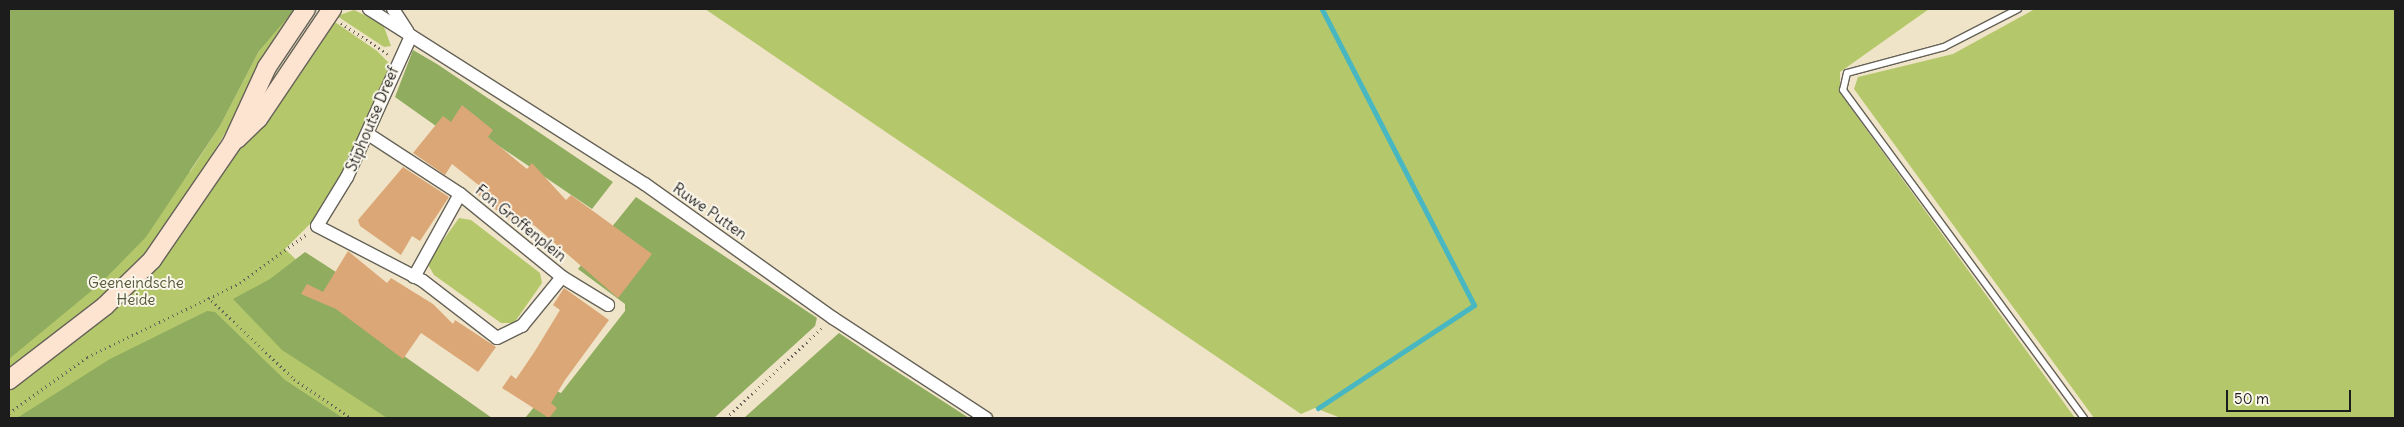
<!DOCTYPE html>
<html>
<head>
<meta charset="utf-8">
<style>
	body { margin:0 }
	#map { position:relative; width:2404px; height:427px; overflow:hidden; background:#efe4c7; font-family:Delius,sans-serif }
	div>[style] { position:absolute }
	.green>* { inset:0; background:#b4c86b }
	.forest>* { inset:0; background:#8fac5f }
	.stream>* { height:5px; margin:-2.5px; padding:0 2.5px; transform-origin:2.5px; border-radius:2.5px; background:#48b7c1 }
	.building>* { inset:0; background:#dca777 }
	.path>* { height:3px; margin-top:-1.5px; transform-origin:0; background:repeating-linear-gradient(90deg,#666258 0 1px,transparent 0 5px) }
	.roads { filter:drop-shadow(1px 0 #666258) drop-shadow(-1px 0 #666258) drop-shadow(0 1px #666258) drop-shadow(0 -1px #666258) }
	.lane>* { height:6px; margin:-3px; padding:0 3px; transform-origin:3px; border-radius:3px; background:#fff }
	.street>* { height:12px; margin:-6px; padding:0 6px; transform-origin:6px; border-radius:6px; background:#fff }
	.secondary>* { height:18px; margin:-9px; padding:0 9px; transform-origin:9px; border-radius:9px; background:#fde4d1 }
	span { translate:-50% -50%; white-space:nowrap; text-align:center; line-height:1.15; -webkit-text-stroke:4px #fbf7ec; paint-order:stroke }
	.street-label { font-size:15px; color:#1c1c1c }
	.park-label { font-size:15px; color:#515838 }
	.frame { position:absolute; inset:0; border:10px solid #1c1c1c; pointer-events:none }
	.scale { position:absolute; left:2226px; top:390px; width:125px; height:22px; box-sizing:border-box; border:2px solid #1c1c1c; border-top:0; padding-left:6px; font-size:15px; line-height:18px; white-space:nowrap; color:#1c1c1c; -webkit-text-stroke:4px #fbf7ec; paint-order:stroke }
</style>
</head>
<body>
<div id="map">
	<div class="green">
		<div style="clip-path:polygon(9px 9px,190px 172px,220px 126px,259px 51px,278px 23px,300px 9px,198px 178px,232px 157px,332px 20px,377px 51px,390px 64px,362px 137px,319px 215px,285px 249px,462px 418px,9px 418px)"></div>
		<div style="clip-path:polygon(705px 9px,1929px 9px,1840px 72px,1840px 93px,2075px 418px,1341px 418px,1315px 408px,1301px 414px)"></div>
		<div style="clip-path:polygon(2035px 9px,2395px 9px,2395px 418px,2094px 418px,1854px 89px,1858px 77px,1953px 54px)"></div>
		<div style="clip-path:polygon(354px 10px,383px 24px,391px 46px,384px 47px,337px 16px)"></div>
		<div style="clip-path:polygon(459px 218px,471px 220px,540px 273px,542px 283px,514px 323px,501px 323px,434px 275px,427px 263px)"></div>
	</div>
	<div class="forest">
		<div style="clip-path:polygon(9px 9px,295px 9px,259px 51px,220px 126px,146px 237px,101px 283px,9px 359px)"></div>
		<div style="clip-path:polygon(413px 50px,437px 64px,613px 182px,592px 209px,468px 125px,443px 131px,395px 97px)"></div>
		<div style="clip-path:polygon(636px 197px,817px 318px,815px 326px,714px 418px,525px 418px,550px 388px,561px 393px,625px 311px,625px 304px,578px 269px)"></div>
		<div style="clip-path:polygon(305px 252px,353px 283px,343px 313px,492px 418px,387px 418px,282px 350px,233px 299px,270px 279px)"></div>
		<div style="clip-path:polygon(207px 311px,215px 312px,285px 380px,343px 418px,17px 418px,110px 359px)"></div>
		<div style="clip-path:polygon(839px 333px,879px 360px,969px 418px,744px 418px)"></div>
	</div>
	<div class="stream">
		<div style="left:1318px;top:408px;width:187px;rotate:-33.4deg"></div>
		<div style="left:1474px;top:305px;width:333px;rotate:-117.2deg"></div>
	</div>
	<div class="building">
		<div style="clip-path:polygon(462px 105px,493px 130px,488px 137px,527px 169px,532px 163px,566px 200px,571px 195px,652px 254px,618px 298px,535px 226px,518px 216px,513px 223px,500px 213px,476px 193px,481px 187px,452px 164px,445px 175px,413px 153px,443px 116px,451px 122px)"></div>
		<div style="clip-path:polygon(403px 167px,449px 197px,420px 241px,412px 236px,401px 255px,360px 226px,358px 220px)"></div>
		<div style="clip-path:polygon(348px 251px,387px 283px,391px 278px,433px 304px,453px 324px,455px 320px,496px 347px,478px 372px,421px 333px,403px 359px,336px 309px,301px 294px,307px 284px,323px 292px)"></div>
		<div style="clip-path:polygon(564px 288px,609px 320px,565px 380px,551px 403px,557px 408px,549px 418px,502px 388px,511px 375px,516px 379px,535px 351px,560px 310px,553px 305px)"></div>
	</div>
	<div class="path">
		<div style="left:341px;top:23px;width:56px;rotate:33.4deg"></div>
		<div style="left:208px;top:297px;width:119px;rotate:43.6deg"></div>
		<div style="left:294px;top:379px;width:69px;rotate:34.4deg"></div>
		<div style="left:9px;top:413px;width:96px;rotate:-35.7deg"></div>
		<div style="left:87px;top:357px;width:170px;rotate:-25.8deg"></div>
		<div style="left:240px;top:283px;width:83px;rotate:-36.2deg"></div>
		<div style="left:726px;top:418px;width:133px;rotate:-43.2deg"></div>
	</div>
	<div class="roads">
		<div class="lane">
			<div style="left:2018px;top:9px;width:83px;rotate:152.8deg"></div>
			<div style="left:1944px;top:47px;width:100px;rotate:165deg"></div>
			<div style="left:1847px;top:73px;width:17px;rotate:103deg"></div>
			<div style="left:1843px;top:90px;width:407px;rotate:53.7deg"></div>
		</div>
		<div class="street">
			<div style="left:369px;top:9px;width:327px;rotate:32.4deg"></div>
			<div style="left:645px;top:184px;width:231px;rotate:35.5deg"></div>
			<div style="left:833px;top:318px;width:183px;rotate:33.2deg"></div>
			<div style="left:393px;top:9px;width:27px;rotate:57deg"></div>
			<div style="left:411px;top:36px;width:155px;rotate:114.4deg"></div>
			<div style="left:347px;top:177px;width:57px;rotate:121.5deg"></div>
			<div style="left:317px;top:226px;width:119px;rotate:27.4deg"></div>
			<div style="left:423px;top:281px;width:93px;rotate:37.6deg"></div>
			<div style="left:497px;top:338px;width:28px;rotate:-26deg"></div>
			<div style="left:522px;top:326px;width:63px;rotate:-50.8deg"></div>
			<div style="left:368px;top:134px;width:110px;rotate:33.1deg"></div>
			<div style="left:460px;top:194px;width:132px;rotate:39.1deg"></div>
			<div style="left:562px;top:277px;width:54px;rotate:31.3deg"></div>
			<div style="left:414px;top:277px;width:95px;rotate:-61deg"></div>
		</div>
		<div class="secondary">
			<div style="left:237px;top:139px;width:29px;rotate:-44deg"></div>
			<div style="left:258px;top:119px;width:133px;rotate:-56.1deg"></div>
			<div style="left:9px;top:380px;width:121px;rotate:-37.6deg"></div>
			<div style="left:105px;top:306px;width:66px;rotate:-44.4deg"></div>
			<div style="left:152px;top:260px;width:142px;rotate:-55.6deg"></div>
			<div style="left:232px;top:143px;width:84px;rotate:-65.3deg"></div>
			<div style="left:267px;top:67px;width:70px;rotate:-56.1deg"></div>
		</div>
	</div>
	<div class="street-label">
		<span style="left:372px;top:119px;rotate:-67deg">Stiphoutse Dreef</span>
		<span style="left:710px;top:211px;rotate:35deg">Ruwe Putten</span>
		<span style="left:521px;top:223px;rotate:39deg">Fon Groffenplein</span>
	</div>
	<div class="park-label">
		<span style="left:136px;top:291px">Geeneindsche<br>Heide</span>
	</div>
	<div class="frame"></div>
	<div class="scale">50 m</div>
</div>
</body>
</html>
